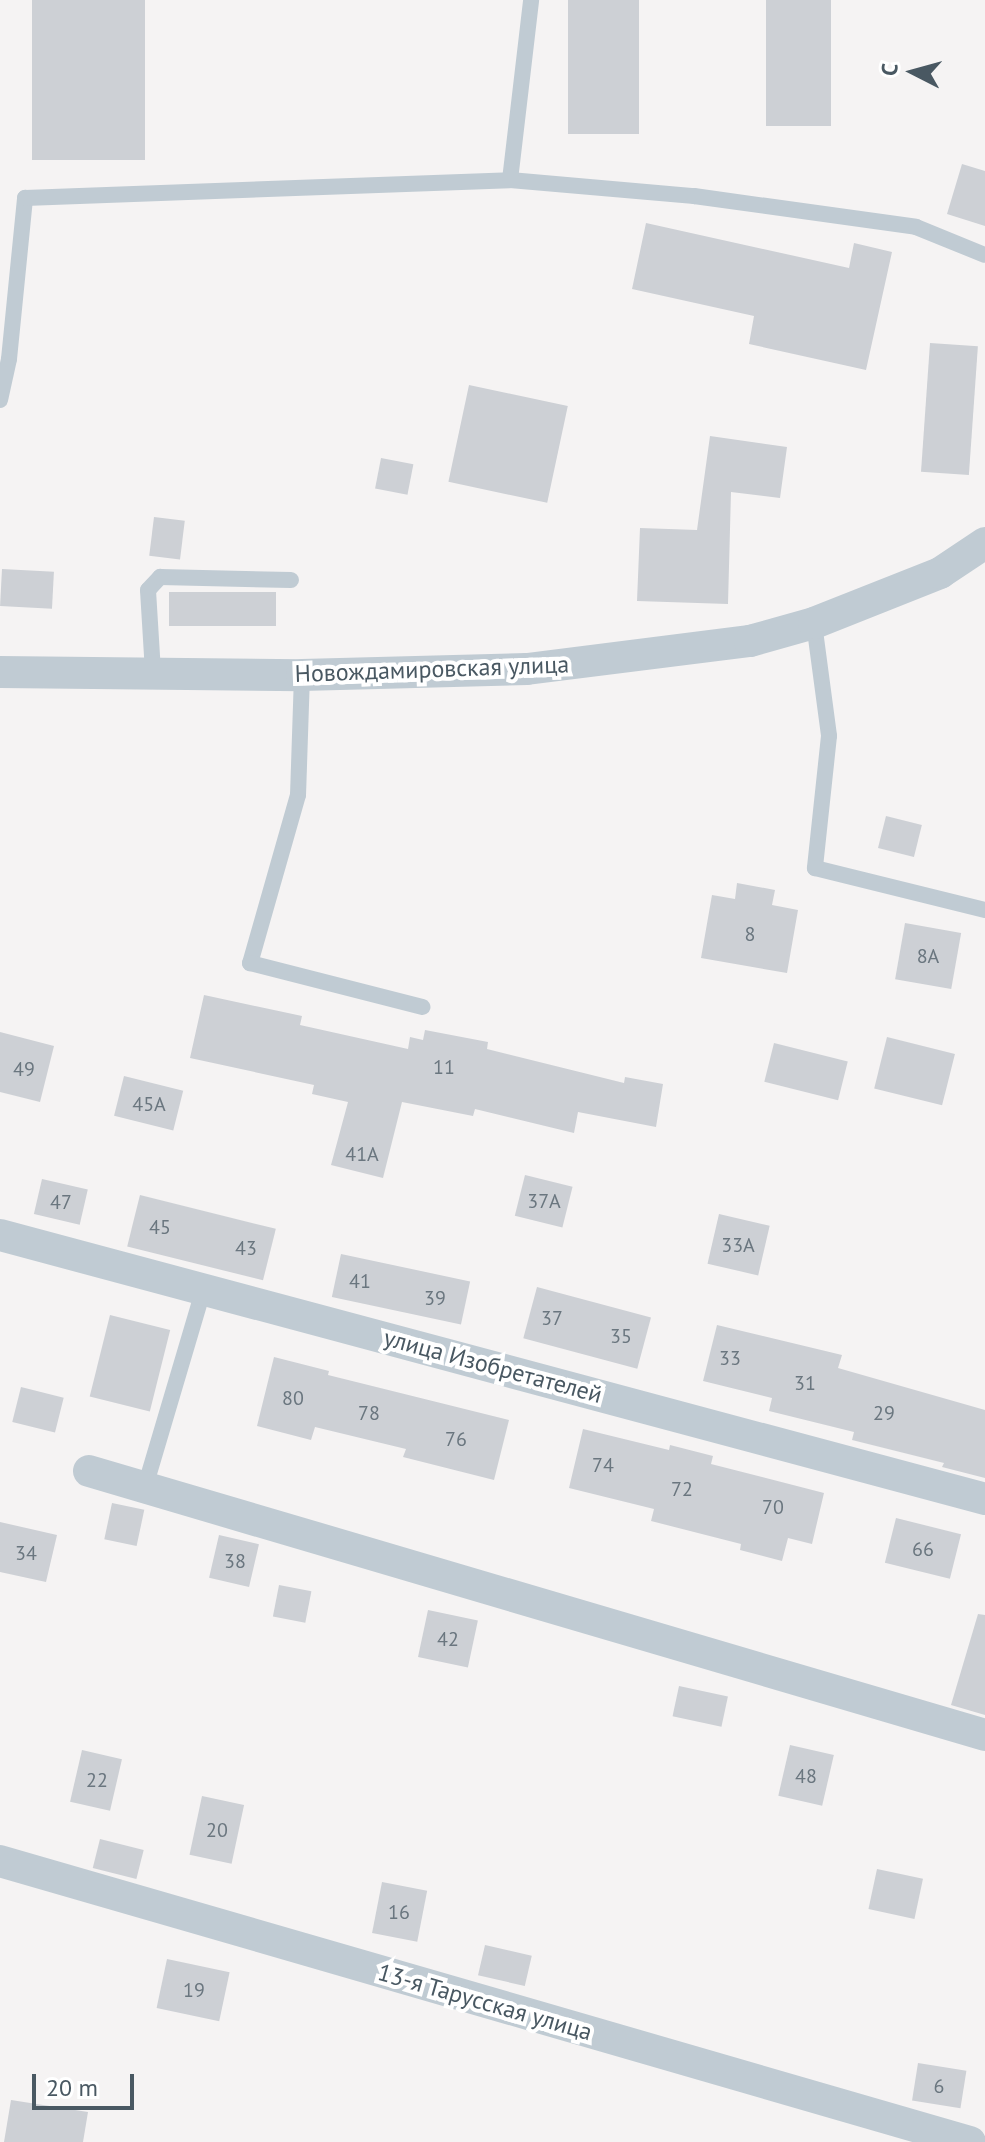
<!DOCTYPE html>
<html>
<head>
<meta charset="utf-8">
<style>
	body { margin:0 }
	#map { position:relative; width:985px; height:2142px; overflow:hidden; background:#f5f3f3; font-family:"PT Sans",sans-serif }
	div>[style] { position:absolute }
	.building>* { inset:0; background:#cdd0d5; transform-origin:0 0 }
	.service>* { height:16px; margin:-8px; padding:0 8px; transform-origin:8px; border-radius:8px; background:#c0cbd3 }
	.minor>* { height:32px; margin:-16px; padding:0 16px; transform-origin:16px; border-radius:16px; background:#c0cbd3 }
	span { translate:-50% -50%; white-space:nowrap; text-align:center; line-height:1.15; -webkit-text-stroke:8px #fff; paint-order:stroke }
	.number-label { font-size:20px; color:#6a767f }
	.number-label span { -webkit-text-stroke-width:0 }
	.street-label { font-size:24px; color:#495862 }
	.north { position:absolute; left:873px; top:32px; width:80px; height:80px; -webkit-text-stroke:6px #fff; paint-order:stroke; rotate:276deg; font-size:22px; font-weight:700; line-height:32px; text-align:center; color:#495862 }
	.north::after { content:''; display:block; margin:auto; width:28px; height:36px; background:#495862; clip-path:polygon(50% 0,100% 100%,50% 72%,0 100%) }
	.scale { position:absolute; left:32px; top:2074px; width:102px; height:36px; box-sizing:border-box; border:4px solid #495862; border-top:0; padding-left:10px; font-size:24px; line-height:28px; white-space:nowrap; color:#495862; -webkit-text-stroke:6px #fff; paint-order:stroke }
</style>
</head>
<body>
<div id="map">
	<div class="building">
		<div style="left:32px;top:0;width:113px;height:160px"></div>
		<div style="left:568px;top:0;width:71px;height:134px"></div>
		<div style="left:766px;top:0;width:65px;height:126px"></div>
		<div style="clip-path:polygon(962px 164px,985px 171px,985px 226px,947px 214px)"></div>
		<div style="clip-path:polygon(646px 223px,849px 268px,854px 243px,892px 252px,866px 370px,749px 344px,754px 316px,632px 289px)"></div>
		<div style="left:930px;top:343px;width:48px;height:129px;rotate:4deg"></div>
		<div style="left:469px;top:385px;width:101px;height:99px;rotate:12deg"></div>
		<div style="clip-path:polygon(710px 436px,787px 447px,780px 498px,731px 492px,728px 604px,637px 601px,640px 528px,697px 530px)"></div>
		<div style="left:381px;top:458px;width:33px;height:31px;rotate:11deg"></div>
		<div style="left:154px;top:517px;width:31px;height:39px;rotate:7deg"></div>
		<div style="left:2px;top:569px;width:52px;height:37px;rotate:3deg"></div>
		<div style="left:276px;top:592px;width:34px;height:107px;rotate:90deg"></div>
		<div style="left:886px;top:816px;width:37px;height:33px;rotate:14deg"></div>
		<div style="clip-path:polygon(737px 883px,775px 890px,772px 905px,798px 910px,787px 973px,701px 958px,712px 895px,735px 899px)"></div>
		<div style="left:905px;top:923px;width:57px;height:57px;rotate:10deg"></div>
		<div style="clip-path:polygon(204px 995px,302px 1016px,300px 1025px,408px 1049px,410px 1037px,423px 1040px,425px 1030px,488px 1042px,487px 1049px,624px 1083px,625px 1077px,663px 1084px,656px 1127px,578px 1112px,574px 1133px,475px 1109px,473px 1116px,402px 1102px,383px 1178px,331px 1165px,348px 1102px,312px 1094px,314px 1085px,190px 1058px)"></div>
		<div style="clip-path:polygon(0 1032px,54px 1046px,40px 1102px,0 1092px)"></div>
		<div style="left:887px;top:1037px;width:70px;height:53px;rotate:14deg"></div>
		<div style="left:774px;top:1043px;width:76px;height:40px;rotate:14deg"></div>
		<div style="left:124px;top:1076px;width:61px;height:41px;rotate:14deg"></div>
		<div style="left:525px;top:1175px;width:49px;height:42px;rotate:14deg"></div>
		<div style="left:42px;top:1179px;width:47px;height:36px;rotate:13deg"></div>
		<div style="left:140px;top:1195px;width:140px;height:53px;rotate:14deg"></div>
		<div style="left:719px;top:1214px;width:52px;height:51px;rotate:13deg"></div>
		<div style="left:341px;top:1254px;width:132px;height:44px;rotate:12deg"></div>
		<div style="left:537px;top:1287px;width:118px;height:53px;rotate:15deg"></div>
		<div style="left:110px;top:1315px;width:62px;height:84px;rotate:14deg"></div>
		<div style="clip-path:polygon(717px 1325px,842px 1355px,838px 1368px,985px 1410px,985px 1478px,942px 1467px,944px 1463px,852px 1440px,854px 1432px,769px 1411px,772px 1398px,703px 1381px)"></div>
		<div style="clip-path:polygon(274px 1357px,329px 1371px,328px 1375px,509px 1420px,494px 1480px,403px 1457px,406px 1449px,315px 1427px,311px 1440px,257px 1426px)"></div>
		<div style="left:21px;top:1387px;width:44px;height:36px;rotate:14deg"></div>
		<div style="clip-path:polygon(583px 1429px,669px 1450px,670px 1445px,713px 1456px,711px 1464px,824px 1493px,812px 1544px,788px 1538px,782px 1561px,740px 1550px,741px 1544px,651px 1521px,654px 1509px,569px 1488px)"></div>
		<div style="left:112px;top:1503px;width:33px;height:37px;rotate:12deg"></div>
		<div style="left:896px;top:1518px;width:67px;height:46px;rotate:14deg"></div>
		<div style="clip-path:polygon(0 1522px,57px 1535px,46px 1582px,0 1572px)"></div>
		<div style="left:219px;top:1535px;width:41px;height:44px;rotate:13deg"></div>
		<div style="left:279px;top:1585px;width:33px;height:32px;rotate:11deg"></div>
		<div style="left:428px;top:1610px;width:51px;height:48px;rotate:12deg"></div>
		<div style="clip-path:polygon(978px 1614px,985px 1615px,985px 1715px,951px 1705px)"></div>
		<div style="left:679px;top:1686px;width:50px;height:31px;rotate:12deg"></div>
		<div style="left:790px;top:1745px;width:45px;height:52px;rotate:13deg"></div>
		<div style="left:82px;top:1750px;width:41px;height:53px;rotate:13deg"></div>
		<div style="left:202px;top:1796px;width:43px;height:60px;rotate:12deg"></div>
		<div style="left:100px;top:1839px;width:45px;height:30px;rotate:14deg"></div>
		<div style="left:877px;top:1869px;width:47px;height:41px;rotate:12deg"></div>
		<div style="left:382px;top:1882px;width:46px;height:52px;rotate:11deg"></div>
		<div style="left:485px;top:1945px;width:48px;height:31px;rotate:13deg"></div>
		<div style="left:167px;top:1959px;width:64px;height:50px;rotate:12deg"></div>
		<div style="left:918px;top:2063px;width:49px;height:38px;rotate:9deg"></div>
		<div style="clip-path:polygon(11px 2100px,88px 2112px,83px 2142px,4px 2142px)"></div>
	</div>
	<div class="service">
		<div style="left:510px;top:180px;width:185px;rotate:5deg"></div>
		<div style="left:694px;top:196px;width:224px;rotate:7.9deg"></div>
		<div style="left:916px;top:227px;width:74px;rotate:22.1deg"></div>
		<div style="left:0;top:400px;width:42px;rotate:-77.6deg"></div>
		<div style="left:9px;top:359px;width:162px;rotate:-84.3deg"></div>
		<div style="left:25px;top:198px;width:485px;rotate:-2.1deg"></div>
		<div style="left:510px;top:180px;width:181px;rotate:-83.3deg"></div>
		<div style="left:814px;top:623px;width:114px;rotate:82.4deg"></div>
		<div style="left:829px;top:736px;width:133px;rotate:96.1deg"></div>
		<div style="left:815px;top:868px;width:175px;rotate:13.9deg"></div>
		<div style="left:153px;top:672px;width:82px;rotate:-93.5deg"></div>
		<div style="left:148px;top:590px;width:18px;rotate:-47deg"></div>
		<div style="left:160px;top:577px;width:131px;rotate:1.3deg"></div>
		<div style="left:302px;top:675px;width:120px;rotate:91.9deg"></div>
		<div style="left:298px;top:795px;width:175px;rotate:105.9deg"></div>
		<div style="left:250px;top:963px;width:178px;rotate:14.3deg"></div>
		<div style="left:145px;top:1487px;width:208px;rotate:-73.5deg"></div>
	</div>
	<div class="minor">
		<div style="left:0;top:672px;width:302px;rotate:0.6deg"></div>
		<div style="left:302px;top:675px;width:225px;rotate:-1.5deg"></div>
		<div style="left:527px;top:669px;width:225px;rotate:-7.2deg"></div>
		<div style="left:750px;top:641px;width:66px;rotate:-15.7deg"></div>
		<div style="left:814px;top:623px;width:136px;rotate:-21.6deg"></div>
		<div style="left:940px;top:573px;width:54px;rotate:-33.7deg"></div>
		<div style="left:0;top:1235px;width:1020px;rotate:15deg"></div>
		<div style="left:89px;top:1471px;width:934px;rotate:16.42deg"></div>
		<div style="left:0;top:1861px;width:1010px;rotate:16.16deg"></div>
	</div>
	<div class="number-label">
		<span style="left:750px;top:934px">8</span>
		<span style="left:928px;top:956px">8А</span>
		<span style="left:444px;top:1067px">11</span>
		<span style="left:24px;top:1069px">49</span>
		<span style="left:149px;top:1104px">45А</span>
		<span style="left:362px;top:1154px">41А</span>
		<span style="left:544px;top:1201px">37А</span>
		<span style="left:61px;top:1202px">47</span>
		<span style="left:160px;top:1227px">45</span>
		<span style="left:738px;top:1245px">33А</span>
		<span style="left:246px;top:1248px">43</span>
		<span style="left:360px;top:1281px">41</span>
		<span style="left:435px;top:1298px">39</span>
		<span style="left:552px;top:1318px">37</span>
		<span style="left:621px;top:1336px">35</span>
		<span style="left:730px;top:1358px">33</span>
		<span style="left:805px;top:1383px">31</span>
		<span style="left:293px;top:1398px">80</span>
		<span style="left:369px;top:1413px">78</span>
		<span style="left:884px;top:1413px">29</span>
		<span style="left:456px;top:1439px">76</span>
		<span style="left:603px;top:1465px">74</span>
		<span style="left:682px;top:1489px">72</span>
		<span style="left:773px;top:1507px">70</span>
		<span style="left:923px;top:1549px">66</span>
		<span style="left:26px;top:1553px">34</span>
		<span style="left:235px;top:1561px">38</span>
		<span style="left:448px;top:1639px">42</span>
		<span style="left:806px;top:1776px">48</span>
		<span style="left:97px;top:1780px">22</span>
		<span style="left:217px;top:1830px">20</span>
		<span style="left:399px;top:1912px">16</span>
		<span style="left:194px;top:1990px">19</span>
		<span style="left:939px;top:2086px">6</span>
	</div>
	<div class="street-label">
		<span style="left:432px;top:669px;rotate:-2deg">Новождамировская улица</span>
		<span style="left:493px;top:1366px;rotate:15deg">улица Изобретателей</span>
		<span style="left:485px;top:2002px;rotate:16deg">13-я Тарусская улица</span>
	</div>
	<div class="north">С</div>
	<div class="scale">20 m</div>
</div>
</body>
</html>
